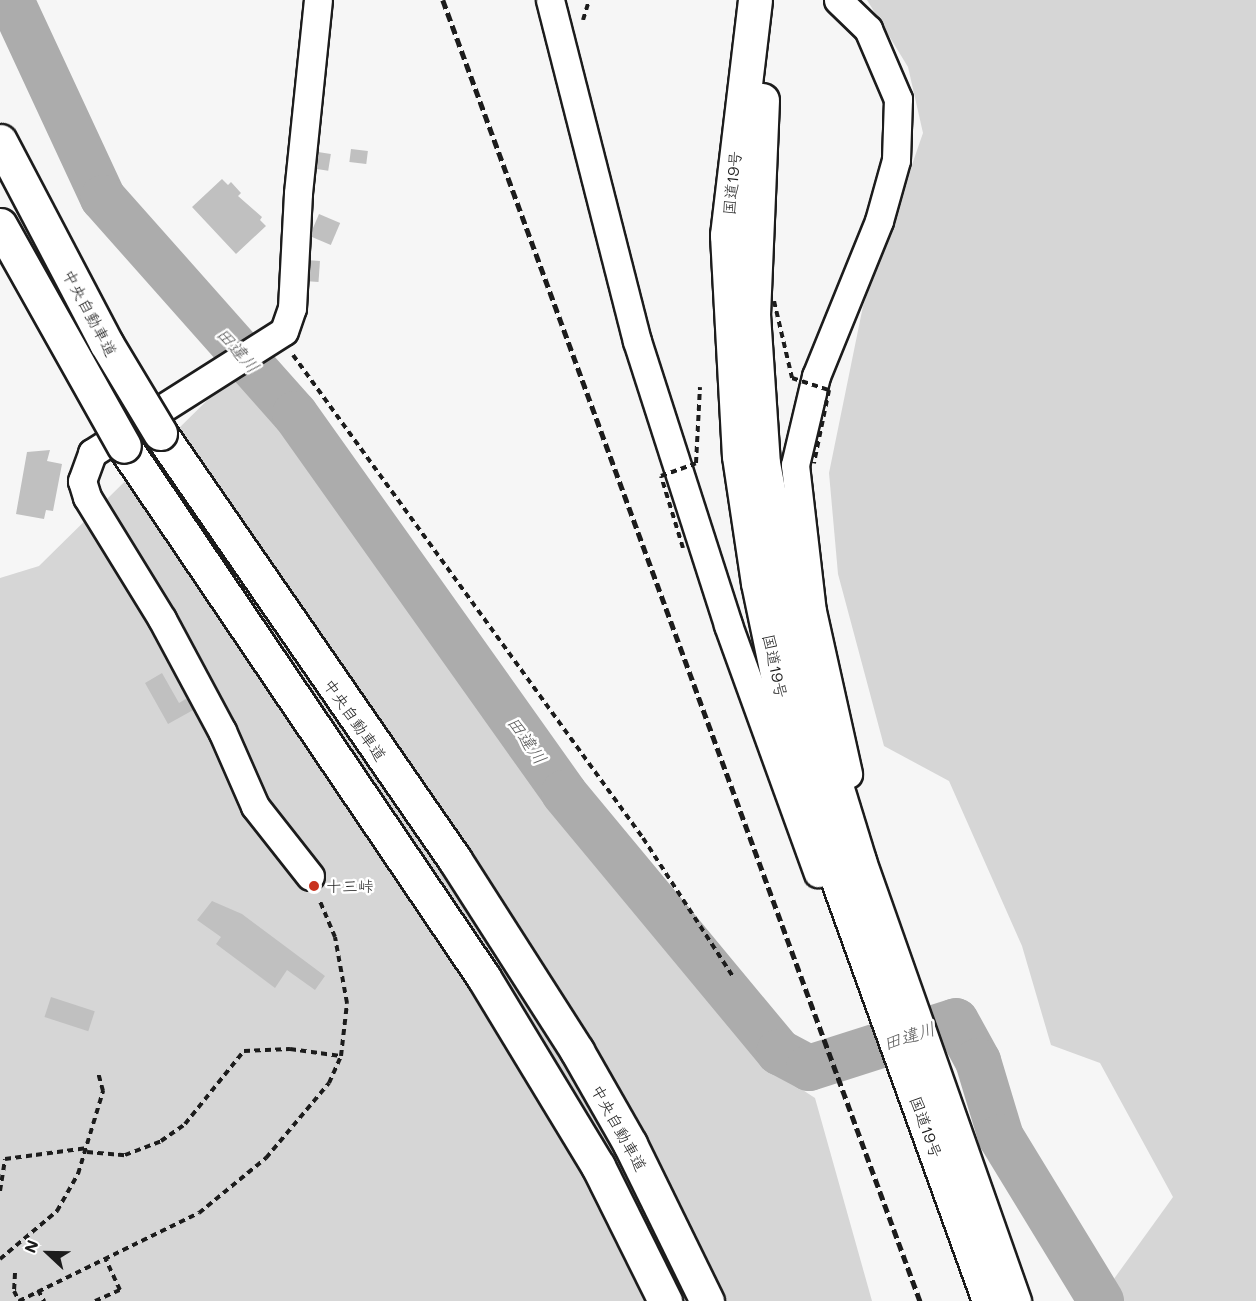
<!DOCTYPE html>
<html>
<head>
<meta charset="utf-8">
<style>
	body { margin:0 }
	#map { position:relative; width:1256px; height:1301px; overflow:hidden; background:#f6f6f6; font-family:Mali,"Klee One",sans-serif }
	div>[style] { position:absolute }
	.green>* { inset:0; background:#d6d6d6 }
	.river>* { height:46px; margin:-23px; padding:0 23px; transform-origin:23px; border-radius:23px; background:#acacac }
	.building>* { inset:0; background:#c0c0c0; transform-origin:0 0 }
	.path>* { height:4px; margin-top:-2px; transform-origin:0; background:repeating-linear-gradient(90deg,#1c1c1c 0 6px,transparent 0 10.5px) }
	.roads { filter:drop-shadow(2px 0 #1c1c1c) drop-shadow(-2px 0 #1c1c1c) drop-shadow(0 2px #1c1c1c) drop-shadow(0 -2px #1c1c1c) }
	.minor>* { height:27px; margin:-13.5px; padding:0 13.5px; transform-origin:13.5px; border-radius:13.5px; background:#fff }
	.highway>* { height:33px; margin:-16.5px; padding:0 16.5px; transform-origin:16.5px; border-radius:16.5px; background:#fff }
	.rail>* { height:4.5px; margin-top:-2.25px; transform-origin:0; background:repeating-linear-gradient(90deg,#1c1c1c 0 9px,transparent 0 13.5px) }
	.path-bridge>* { height:4px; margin-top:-2px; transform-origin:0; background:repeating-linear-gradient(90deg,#1c1c1c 0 6px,transparent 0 10.5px) }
	.bridges { filter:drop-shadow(2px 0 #1c1c1c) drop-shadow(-2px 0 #1c1c1c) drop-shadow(0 2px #1c1c1c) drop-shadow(0 -2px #1c1c1c) }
	.highway-bridge>* { height:33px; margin:-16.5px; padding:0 16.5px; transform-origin:16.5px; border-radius:16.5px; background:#fff }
	.dots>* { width:16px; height:16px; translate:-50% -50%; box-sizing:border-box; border:3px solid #fff; border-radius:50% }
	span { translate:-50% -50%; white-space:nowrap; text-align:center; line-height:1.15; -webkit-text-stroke:5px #fff; paint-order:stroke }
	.street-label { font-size:16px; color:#1c1c1c }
	.poi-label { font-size:16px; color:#1c1c1c }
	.left { translate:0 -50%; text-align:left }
	.water-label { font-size:18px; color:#5d5d5d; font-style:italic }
	.north { position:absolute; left:18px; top:1223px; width:60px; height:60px; -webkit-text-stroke:4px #fff; paint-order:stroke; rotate:292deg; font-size:16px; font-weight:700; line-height:24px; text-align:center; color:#1c1c1c }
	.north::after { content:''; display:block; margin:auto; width:21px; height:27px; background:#1c1c1c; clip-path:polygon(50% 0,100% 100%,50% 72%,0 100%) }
</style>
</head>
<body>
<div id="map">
	<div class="green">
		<div style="clip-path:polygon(867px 0,1256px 0,1256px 1301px,1123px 1301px,1111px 1283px,1173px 1197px,1100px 1063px,1051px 1045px,1022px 946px,949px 781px,884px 746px,838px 574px,829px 473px,863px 306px,923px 133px,908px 67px)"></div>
		<div style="clip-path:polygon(242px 366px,331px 483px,555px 810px,775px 1072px,815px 1098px,872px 1301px,0 1301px,0 578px,39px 566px)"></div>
	</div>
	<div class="river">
		<div style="left:11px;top:0;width:218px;rotate:65.1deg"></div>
		<div style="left:103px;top:198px;width:289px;rotate:48.4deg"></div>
		<div style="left:295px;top:414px;width:465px;rotate:54.6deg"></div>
		<div style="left:564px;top:793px;width:337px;rotate:50.3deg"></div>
		<div style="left:779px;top:1052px;width:34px;rotate:28deg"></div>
		<div style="left:809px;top:1068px;width:154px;rotate:-17.7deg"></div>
		<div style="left:956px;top:1021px;width:46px;rotate:61.2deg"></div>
		<div style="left:978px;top:1061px;width:79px;rotate:73.2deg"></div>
		<div style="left:1001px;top:1137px;width:192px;rotate:58.6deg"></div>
	</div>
	<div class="building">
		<div style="left:351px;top:149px;width:17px;height:13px;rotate:7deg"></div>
		<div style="left:318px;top:152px;width:13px;height:17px;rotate:9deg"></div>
		<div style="clip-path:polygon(222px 179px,228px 185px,231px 182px,241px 193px,238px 196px,262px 217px,260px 220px,266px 226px,236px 254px,192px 207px)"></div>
		<div style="left:319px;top:214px;width:23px;height:24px;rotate:23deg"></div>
		<div style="left:306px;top:260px;width:14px;height:21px;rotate:4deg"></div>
		<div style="clip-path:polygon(50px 450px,47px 461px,62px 464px,53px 511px,46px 510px,44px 519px,16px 514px,27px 452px)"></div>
		<div style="clip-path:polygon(162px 673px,179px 703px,189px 697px,195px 709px,168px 724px,145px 683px)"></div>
		<div style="clip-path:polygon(212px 901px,242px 914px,325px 976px,315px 990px,287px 970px,275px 988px,216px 944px,221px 937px,197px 920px)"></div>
		<div style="left:51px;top:997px;width:46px;height:21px;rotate:18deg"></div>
	</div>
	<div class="path">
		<div style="left:583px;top:20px;width:21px;rotate:-73deg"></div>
		<div style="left:293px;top:355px;width:596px;rotate:54.07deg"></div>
		<div style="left:643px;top:838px;width:167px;rotate:57deg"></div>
		<div style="left:87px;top:1152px;width:38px;rotate:5deg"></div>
		<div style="left:125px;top:1155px;width:39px;rotate:-21deg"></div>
		<div style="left:161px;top:1141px;width:29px;rotate:-35deg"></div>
		<div style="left:185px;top:1124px;width:94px;rotate:-51.1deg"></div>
		<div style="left:244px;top:1051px;width:46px;rotate:-2.5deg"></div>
		<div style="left:290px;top:1049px;width:51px;rotate:7.8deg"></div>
		<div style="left:0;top:1191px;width:32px;rotate:-81deg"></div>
		<div style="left:5px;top:1159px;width:83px;rotate:-7.6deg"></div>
		<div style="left:0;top:1259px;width:75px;rotate:-40.1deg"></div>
		<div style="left:57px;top:1211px;width:43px;rotate:-60.4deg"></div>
		<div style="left:78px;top:1174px;width:87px;rotate:-73.2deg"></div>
		<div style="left:103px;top:1091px;width:20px;rotate:-105deg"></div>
		<div style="left:15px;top:1273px;width:18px;rotate:93deg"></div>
		<div style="left:14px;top:1291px;width:11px;rotate:63deg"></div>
		<div style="left:38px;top:1290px;width:13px;rotate:61deg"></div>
		<div style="left:19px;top:1301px;width:200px;rotate:-26.1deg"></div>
		<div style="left:199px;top:1213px;width:87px;rotate:-39.4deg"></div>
		<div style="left:266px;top:1158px;width:98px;rotate:-50deg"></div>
		<div style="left:329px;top:1083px;width:30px;rotate:-66deg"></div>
		<div style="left:341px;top:1056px;width:53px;rotate:-83.5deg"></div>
		<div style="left:347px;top:1003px;width:67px;rotate:-100.3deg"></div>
		<div style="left:335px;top:937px;width:41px;rotate:-112.8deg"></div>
		<div style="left:95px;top:1301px;width:27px;rotate:-24deg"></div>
		<div style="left:120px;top:1290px;width:33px;rotate:-115deg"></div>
	</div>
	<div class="roads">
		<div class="minor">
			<div style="left:550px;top:0;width:352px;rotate:75.7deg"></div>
			<div style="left:637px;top:341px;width:298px;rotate:72.2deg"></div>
			<div style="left:728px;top:625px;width:264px;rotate:70.1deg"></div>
			<div style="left:838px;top:0;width:42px;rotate:44deg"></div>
			<div style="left:868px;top:29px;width:76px;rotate:66.8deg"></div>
			<div style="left:898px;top:99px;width:61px;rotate:91.9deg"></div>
			<div style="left:896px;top:160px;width:63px;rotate:105.6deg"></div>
			<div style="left:879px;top:221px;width:167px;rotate:112.1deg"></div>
			<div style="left:816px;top:376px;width:91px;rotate:103.3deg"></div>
			<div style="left:795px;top:465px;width:147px;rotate:83.4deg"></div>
			<div style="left:812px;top:611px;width:167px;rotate:77.5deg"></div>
			<div style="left:310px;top:876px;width:89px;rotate:-128.2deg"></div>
			<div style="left:255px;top:806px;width:82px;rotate:-113.7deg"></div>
			<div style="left:222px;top:731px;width:127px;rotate:-118.2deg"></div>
			<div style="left:162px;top:619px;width:143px;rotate:-121.6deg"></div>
			<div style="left:87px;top:497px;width:17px;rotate:-107deg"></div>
			<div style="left:82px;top:481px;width:30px;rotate:-70deg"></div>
			<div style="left:92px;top:453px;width:227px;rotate:-32.4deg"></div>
			<div style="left:284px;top:331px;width:24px;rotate:-71deg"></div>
			<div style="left:292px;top:308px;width:115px;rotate:-87deg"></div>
			<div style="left:298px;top:193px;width:194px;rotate:-84.1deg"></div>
		</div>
		<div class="highway">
			<div style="left:755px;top:0;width:237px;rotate:96.8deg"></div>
			<div style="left:727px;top:235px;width:221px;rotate:86.9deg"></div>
			<div style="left:739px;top:456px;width:128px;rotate:81.5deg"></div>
			<div style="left:758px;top:583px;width:132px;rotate:78.2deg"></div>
			<div style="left:785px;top:712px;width:136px;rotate:73.3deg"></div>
			<div style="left:824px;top:842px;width:488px;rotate:70.2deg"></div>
			<div style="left:762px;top:100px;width:214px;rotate:92.4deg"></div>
			<div style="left:753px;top:314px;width:149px;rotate:86.2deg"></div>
			<div style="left:763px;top:463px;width:225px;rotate:79.2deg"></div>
			<div style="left:805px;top:684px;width:185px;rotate:73deg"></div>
			<div style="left:859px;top:861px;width:467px;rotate:70.6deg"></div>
			<div style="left:160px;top:433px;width:519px;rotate:55.36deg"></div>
			<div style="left:455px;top:860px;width:227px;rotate:57.4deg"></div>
			<div style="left:577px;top:1051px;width:107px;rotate:60.3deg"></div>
			<div style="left:630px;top:1144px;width:175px;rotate:63.9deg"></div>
			<div style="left:124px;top:446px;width:642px;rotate:55.91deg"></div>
			<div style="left:484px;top:978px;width:220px;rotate:58.8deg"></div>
			<div style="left:598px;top:1166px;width:151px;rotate:63.6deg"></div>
		</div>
	</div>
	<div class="rail">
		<div style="left:443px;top:0;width:1386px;rotate:69.86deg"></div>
	</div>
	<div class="path-bridge">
		<div style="left:774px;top:301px;width:79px;rotate:76.8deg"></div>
		<div style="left:792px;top:378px;width:39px;rotate:18deg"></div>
		<div style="left:829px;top:390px;width:75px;rotate:101.6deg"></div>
		<div style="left:683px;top:548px;width:75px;rotate:-107deg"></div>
		<div style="left:661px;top:476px;width:37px;rotate:-20deg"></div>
		<div style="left:696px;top:463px;width:76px;rotate:-87deg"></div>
	</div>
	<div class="bridges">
		<div class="highway-bridge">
			<div style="left:0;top:141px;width:228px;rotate:62.3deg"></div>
			<div style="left:106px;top:343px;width:105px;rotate:59deg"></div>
			<div style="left:0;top:225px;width:253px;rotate:60.7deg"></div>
		</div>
	</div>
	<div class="dots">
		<div style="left:314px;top:886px;background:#c8321e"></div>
	</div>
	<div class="street-label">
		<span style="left:732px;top:183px;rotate:-84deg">国道19号</span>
		<span style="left:90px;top:313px;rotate:62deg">中央自動車道</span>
		<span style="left:775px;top:666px;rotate:78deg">国道19号</span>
		<span style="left:355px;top:720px;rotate:55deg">中央自動車道</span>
		<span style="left:926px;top:1127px;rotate:70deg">国道19号</span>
		<span style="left:619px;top:1128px;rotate:61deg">中央自動車道</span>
	</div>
	<div class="poi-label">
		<span class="left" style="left:326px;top:886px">十三峠</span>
	</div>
	<div class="water-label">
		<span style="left:238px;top:350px;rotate:48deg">田違川</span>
		<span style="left:527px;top:740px;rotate:55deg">田違川</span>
		<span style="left:909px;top:1036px;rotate:-18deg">田違川</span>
	</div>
	<div class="north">N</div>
</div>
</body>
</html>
